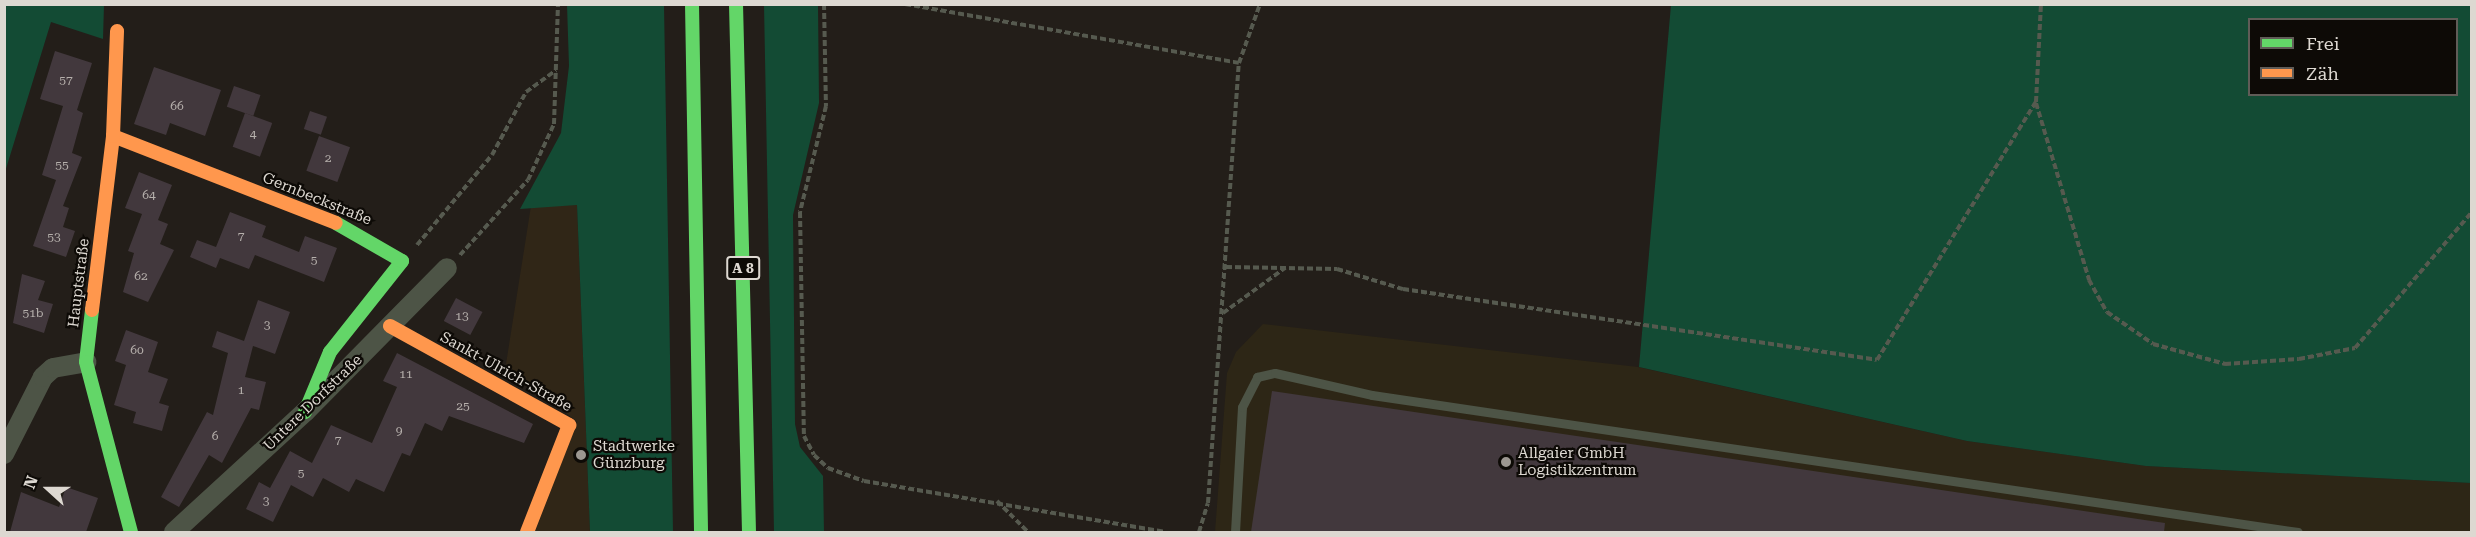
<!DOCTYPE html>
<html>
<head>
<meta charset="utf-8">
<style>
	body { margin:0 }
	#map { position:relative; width:2476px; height:537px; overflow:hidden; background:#231e19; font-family:"Roboto Serif",serif }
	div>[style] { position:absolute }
	.commercial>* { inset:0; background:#2d2616 }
	.built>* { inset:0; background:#302617 }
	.green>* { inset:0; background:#134b34 }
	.building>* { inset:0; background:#42383d; transform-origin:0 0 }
	.path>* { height:4px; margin-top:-2px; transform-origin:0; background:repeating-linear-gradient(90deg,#565a4f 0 6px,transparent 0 9px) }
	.lane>* { height:9px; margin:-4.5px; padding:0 4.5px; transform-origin:4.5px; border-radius:4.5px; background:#4d5446 }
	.street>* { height:20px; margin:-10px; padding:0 10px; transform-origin:10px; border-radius:10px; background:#4d5446 }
	.fast>* { height:14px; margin:-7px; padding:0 7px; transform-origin:7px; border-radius:7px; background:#63d668 }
	.slow>* { height:14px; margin:-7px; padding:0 7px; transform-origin:7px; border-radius:7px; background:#ff974d }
	.dots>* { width:16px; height:16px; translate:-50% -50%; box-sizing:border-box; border:3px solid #0d0a06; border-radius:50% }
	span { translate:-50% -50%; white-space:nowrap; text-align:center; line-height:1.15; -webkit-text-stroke:4.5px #0d0a06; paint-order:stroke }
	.number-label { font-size:12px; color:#b6b0ac }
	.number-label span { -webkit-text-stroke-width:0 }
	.shield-label span { padding:2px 4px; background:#0d0a06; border:2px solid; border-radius:4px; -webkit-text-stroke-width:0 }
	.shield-label { font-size:14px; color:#ddd8d1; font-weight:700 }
	.street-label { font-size:15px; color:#ddd8d1 }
	.poi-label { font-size:15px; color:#ddd8d1 }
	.left { translate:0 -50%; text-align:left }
	.frame { position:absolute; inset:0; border:6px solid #ddd8d1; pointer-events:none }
	.legend { position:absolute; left:2248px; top:18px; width:210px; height:78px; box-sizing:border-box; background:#0d0a06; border:2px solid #605c57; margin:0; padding:8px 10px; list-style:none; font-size:18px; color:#ddd8d1 }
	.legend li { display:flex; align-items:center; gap:12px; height:30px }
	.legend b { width:30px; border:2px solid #605c57 }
	.north { position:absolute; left:18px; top:459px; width:60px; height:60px; -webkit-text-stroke:4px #0d0a06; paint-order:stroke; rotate:291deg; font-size:16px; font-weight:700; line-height:24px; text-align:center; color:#ddd8d1 }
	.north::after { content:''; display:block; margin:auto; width:21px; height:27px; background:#ddd8d1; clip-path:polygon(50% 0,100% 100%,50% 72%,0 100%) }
</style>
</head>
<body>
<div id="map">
	<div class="commercial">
		<div style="clip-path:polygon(1263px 324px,1638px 367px,1967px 441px,2146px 466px,2472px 483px,2471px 532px,1215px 532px,1227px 373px,1236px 352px)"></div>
	</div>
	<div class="built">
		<div style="clip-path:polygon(577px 205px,590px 532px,535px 532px,577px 422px,506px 364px,531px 206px)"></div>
	</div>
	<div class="green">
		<div style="clip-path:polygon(5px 4px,104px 5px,103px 39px,51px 22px,5px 172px)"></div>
		<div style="clip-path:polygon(567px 5px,664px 5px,673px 532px,590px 532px,577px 205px,520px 209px,561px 133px,569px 66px)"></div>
		<div style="clip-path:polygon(764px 5px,818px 5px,819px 103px,793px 215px,795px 424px,800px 447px,823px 476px,824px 532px,774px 532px)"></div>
		<div style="clip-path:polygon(evenodd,1671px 5px,2471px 5px,2471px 483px,2146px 466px,1967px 441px,1639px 367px,1671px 5px,2250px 20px,2456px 20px,2456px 94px,2250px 94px,2250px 20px)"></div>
	</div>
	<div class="building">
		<div style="clip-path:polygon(55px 51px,92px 63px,77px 110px,83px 113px,72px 153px,82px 157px,63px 206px,69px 208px,63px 227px,75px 231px,66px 257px,33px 246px,56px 180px,42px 175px,63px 106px,40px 99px)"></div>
		<div style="clip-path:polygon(154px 67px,221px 90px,205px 136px,170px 123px,166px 135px,134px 124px)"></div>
		<div style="left:234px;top:86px;width:28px;height:22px;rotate:19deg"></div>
		<div style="left:310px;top:111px;width:18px;height:19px;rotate:19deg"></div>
		<div style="left:245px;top:113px;width:29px;height:36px;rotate:20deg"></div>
		<div style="left:319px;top:136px;width:33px;height:37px;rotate:20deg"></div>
		<div style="clip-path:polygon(139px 172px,172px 185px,158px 220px,168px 224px,160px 244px,174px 250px,148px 302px,123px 292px,134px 253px,128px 251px,142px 214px,125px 208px)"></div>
		<div style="clip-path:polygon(230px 212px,266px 226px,262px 237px,299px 252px,305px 236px,337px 248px,324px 282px,255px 255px,249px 269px,220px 258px,216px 268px,190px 257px,197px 240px,216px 247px)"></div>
		<div style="clip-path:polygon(22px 274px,45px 281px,38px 300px,53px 304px,44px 333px,13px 323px)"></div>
		<div style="left:456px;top:298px;width:30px;height:26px;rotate:28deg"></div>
		<div style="clip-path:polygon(258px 300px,290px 312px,275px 354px,253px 346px,245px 377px,266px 382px,259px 410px,251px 408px,222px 463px,209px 455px,179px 507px,161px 497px,207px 412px,213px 415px,228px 353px,212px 347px,217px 331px,244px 341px)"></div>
		<div style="clip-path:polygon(126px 330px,158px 342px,148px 372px,168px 379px,159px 403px,169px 406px,162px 431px,133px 423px,136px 412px,114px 405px,126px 365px,115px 361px)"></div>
		<div style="clip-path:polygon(397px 353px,533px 424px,524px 443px,449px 416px,442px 431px,425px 423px,410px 456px,402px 453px,384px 492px,356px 479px,349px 492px,323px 478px,313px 497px,291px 485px,273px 522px,246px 509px,259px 482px,270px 488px,290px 451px,312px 463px,331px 425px,372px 443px,397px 387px,383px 381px)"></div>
		<div style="clip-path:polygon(1272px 391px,2165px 523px,2164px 532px,1251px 532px)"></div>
		<div style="clip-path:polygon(66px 487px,98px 498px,86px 532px,10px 532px,21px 492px,59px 507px)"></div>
	</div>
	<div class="path">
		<div style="left:824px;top:4px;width:102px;rotate:88.9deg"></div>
		<div style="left:826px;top:106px;width:109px;rotate:103.8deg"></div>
		<div style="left:800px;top:212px;width:224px;rotate:89deg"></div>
		<div style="left:804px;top:436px;width:21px;rotate:62deg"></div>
		<div style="left:814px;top:455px;width:19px;rotate:43deg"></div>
		<div style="left:828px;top:468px;width:38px;rotate:20deg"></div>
		<div style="left:864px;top:481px;width:306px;rotate:9.6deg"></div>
		<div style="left:905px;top:4px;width:339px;rotate:10deg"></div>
		<div style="left:2036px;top:103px;width:185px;rotate:73.3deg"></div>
		<div style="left:2089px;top:280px;width:37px;rotate:61deg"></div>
		<div style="left:2107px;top:312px;width:56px;rotate:34.8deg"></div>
		<div style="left:2153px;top:344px;width:75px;rotate:15.5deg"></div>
		<div style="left:2225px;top:364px;width:74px;rotate:-3.9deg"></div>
		<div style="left:2299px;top:359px;width:57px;rotate:-11.1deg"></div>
		<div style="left:2355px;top:348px;width:179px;rotate:-49.3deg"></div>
		<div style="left:417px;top:245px;width:117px;rotate:-50.2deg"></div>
		<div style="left:492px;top:155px;width:72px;rotate:-61.6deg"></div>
		<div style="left:526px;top:92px;width:37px;rotate:-36deg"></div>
		<div style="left:460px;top:255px;width:101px;rotate:-47.8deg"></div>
		<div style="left:528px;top:180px;width:62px;rotate:-65.1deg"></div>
		<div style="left:554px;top:124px;width:120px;rotate:-88.1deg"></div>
		<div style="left:1226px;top:267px;width:111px;rotate:1deg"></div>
		<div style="left:1337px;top:269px;width:69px;rotate:16.9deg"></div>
		<div style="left:1403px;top:289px;width:479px;rotate:8.5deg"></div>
		<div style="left:1877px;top:360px;width:303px;rotate:-58.4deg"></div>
		<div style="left:2036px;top:102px;width:98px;rotate:-87.1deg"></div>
		<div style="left:1223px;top:313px;width:77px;rotate:-36deg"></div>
		<div style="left:997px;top:501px;width:44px;rotate:45deg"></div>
		<div style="left:1199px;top:532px;width:30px;rotate:-73deg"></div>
		<div style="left:1208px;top:503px;width:441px;rotate:-86deg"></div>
		<div style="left:1239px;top:63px;width:63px;rotate:-70.4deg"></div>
	</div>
	<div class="lane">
		<div style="left:1235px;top:532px;width:125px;rotate:-86.8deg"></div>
		<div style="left:1242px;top:407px;width:34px;rotate:-63deg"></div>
		<div style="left:1257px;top:377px;width:18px;rotate:-13deg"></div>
		<div style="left:1275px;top:373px;width:99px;rotate:12.8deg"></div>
		<div style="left:1372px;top:395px;width:936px;rotate:8.42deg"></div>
	</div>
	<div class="street">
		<div style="left:4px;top:454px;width:86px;rotate:-63.1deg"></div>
		<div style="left:43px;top:377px;width:13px;rotate:-42deg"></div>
		<div style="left:53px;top:368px;width:34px;rotate:-10deg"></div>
		<div style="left:174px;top:532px;width:178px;rotate:-42.5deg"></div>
		<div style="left:305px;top:412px;width:202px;rotate:-45.4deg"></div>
	</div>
	<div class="fast">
		<div style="left:692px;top:4px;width:528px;rotate:89.02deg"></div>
		<div style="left:736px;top:4px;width:528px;rotate:88.59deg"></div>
		<div style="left:92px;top:310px;width:52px;rotate:96.6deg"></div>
		<div style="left:86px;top:362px;width:176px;rotate:75.2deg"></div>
		<div style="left:305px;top:412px;width:65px;rotate:-67.4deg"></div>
		<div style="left:330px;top:352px;width:116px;rotate:-51.6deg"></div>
		<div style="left:402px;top:261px;width:76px;rotate:-150.1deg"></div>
	</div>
	<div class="slow">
		<div style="left:113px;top:136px;width:239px;rotate:21.3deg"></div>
		<div style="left:92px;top:310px;width:175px;rotate:-83.1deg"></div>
		<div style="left:113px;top:136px;width:105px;rotate:-87.8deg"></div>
		<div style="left:390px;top:326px;width:205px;rotate:28.9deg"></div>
		<div style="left:569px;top:425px;width:115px;rotate:111.4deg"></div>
	</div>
	<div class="dots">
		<div style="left:581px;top:455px;background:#9c9791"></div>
		<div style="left:1506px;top:462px;background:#9c9791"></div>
	</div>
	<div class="number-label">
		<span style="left:66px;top:81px">57</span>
		<span style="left:177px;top:107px">66</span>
		<span style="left:253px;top:135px">4</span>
		<span style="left:328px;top:159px">2</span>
		<span style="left:62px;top:166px">55</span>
		<span style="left:149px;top:196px">64</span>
		<span style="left:241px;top:237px">7</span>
		<span style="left:54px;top:238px">53</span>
		<span style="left:314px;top:261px">5</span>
		<span style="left:141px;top:277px">62</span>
		<span style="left:33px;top:314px">51b</span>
		<span style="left:462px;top:317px">13</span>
		<span style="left:267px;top:326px">3</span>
		<span style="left:137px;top:351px">60</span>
		<span style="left:406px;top:375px">11</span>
		<span style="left:241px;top:391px">1</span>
		<span style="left:463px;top:407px">25</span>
		<span style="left:399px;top:432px">9</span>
		<span style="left:215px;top:437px">6</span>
		<span style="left:338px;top:441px">7</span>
		<span style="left:301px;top:474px">5</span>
		<span style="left:266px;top:502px">3</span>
	</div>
	<div class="shield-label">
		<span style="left:743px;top:268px">A 8</span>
	</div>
	<div class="street-label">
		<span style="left:317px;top:199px;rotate:22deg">Gernbeckstraße</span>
		<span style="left:79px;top:283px;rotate:-83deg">Hauptstraße</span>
		<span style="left:506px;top:372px;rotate:29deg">Sankt-Ulrich-Straße</span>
		<span style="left:313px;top:403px;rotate:-44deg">Untere Dorfstraße</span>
	</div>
	<div class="poi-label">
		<span class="left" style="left:593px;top:455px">Stadtwerke<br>Günzburg</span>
		<span class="left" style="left:1518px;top:462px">Allgaier GmbH<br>Logistikzentrum</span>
	</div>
	<div class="frame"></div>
	<ul class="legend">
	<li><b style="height:8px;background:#63d668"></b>Frei</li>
	<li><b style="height:8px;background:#ff974d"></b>Zäh</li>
	</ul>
	<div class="north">N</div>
</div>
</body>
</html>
